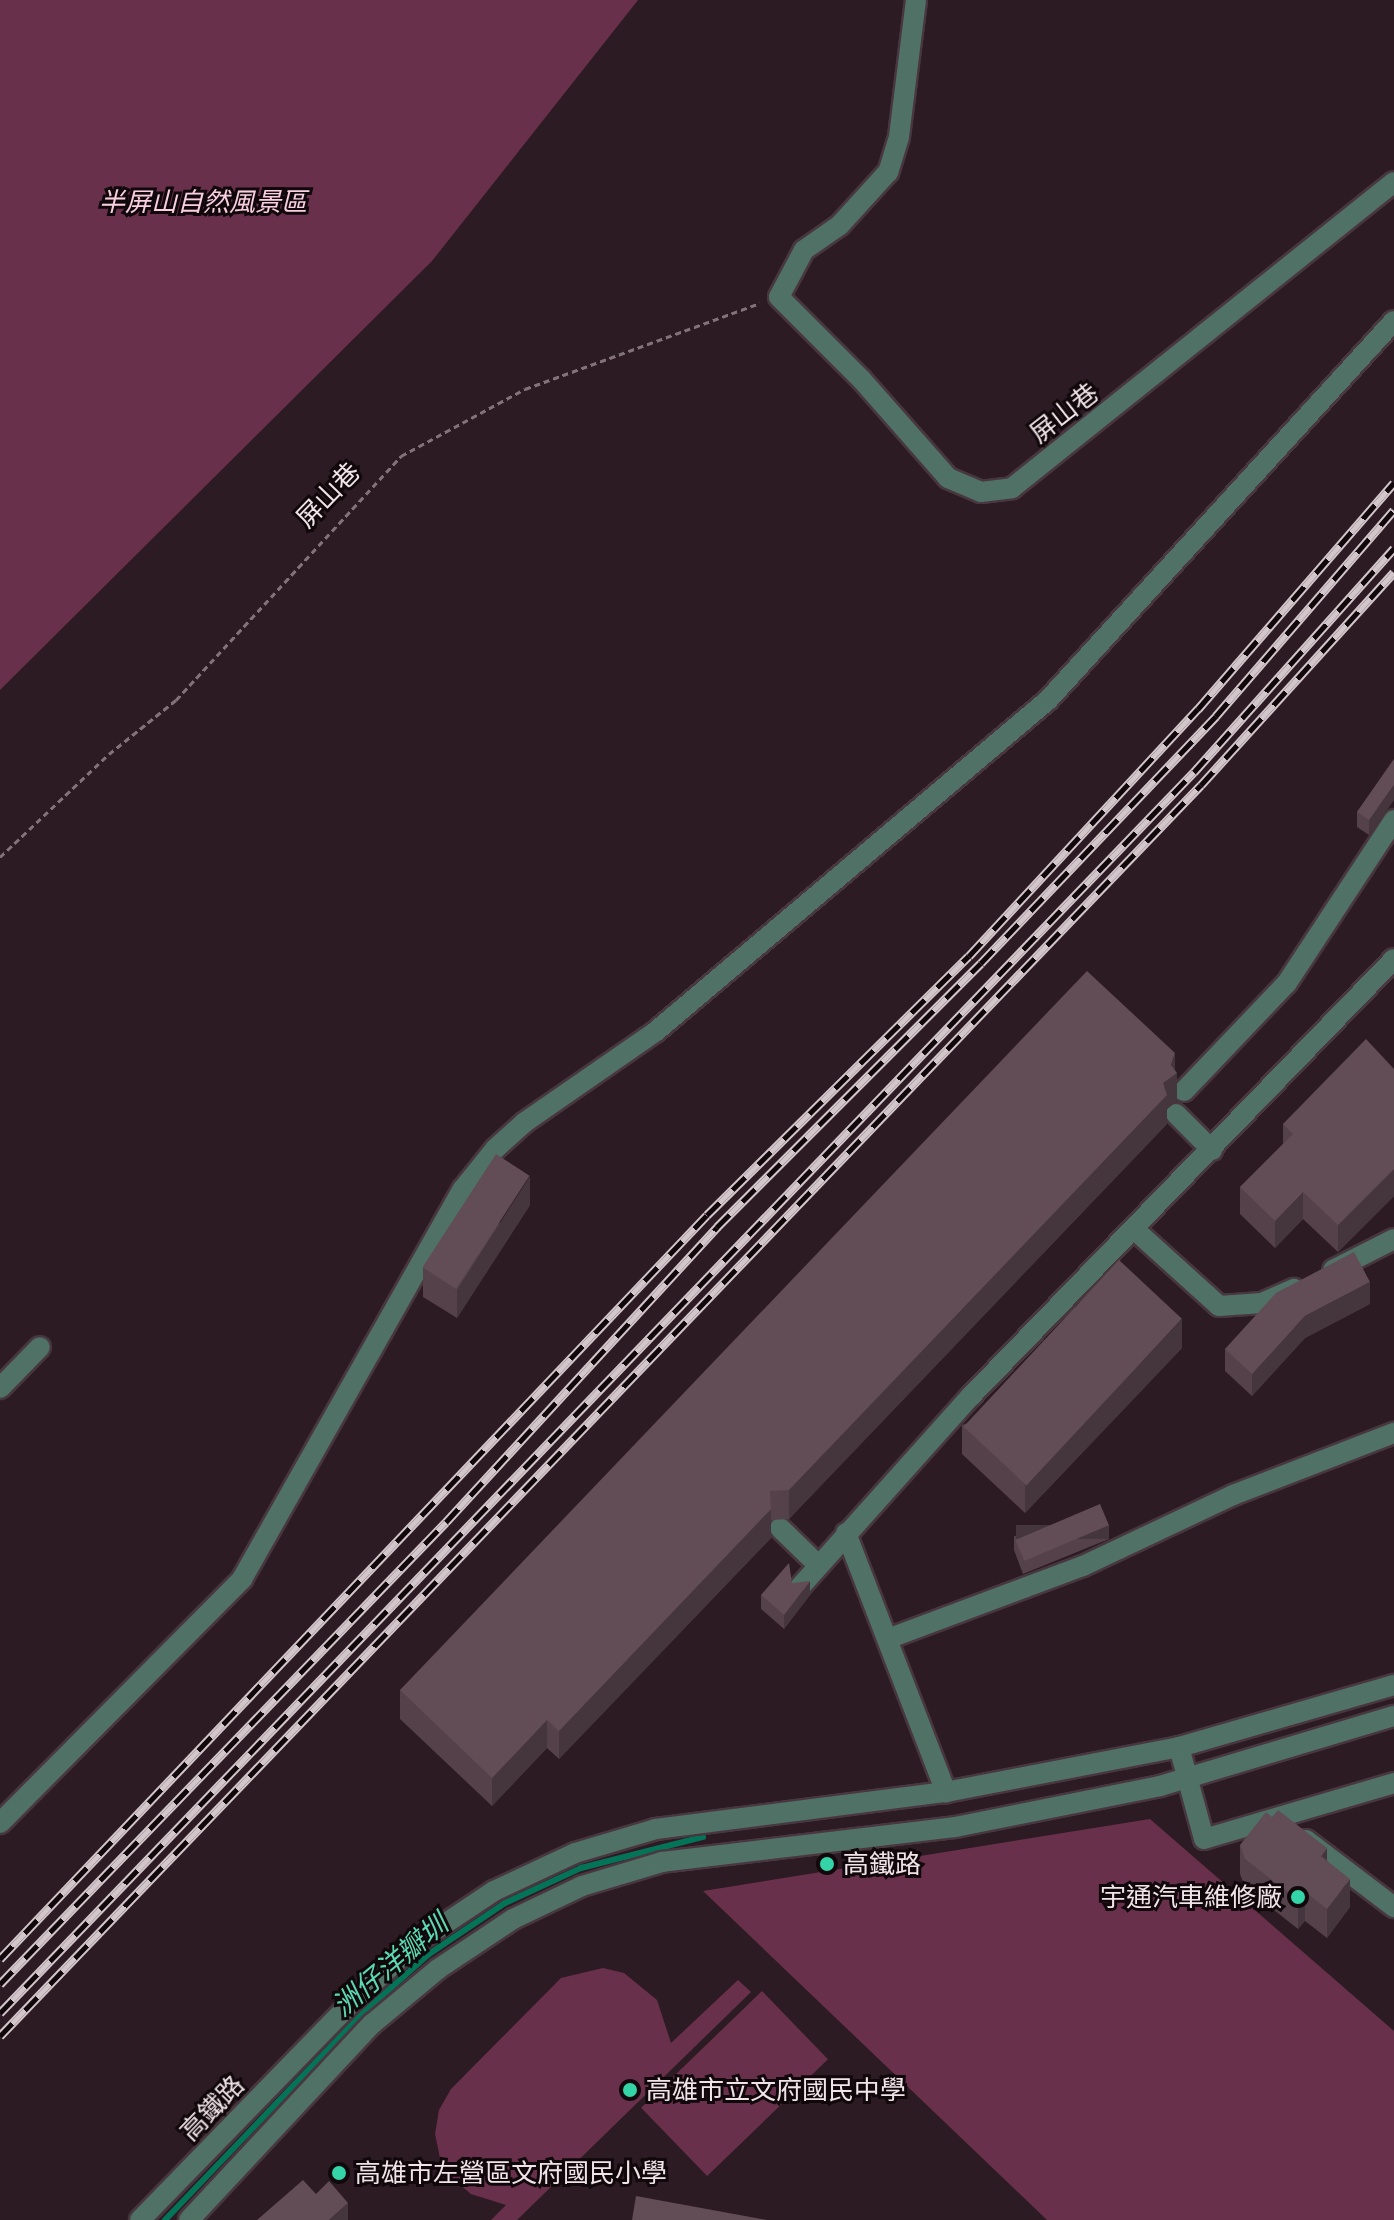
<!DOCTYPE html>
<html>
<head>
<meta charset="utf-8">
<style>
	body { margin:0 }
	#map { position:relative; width:1394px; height:2220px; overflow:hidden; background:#2d1b23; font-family:"PT Serif","Noto Sans TC",serif }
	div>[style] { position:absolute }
	.green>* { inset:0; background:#69304c; transform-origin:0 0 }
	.stream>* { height:6px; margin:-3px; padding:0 3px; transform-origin:3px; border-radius:3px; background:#047459 }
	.path>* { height:3px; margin-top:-1.5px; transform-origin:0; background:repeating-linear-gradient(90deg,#827379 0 6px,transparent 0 10px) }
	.roads { filter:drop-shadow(2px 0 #48373f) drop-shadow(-2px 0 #48373f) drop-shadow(0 2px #48373f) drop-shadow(0 -2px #48373f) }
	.minor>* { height:20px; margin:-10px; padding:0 10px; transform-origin:10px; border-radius:10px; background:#507266 }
	.rail>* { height:9px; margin-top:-4.5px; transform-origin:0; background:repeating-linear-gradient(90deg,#10080b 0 18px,#d3c6cb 0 36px); box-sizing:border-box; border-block:2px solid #d3c6cb }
	.wall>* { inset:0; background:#544149 }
	.shaded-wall>* { inset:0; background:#45353c; transform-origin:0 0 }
	.building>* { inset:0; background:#624c55; transform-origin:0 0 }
	.dots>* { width:22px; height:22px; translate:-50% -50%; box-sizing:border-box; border:4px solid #10080b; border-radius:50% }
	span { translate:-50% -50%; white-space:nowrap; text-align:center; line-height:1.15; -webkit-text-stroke:6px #10080b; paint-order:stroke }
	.park-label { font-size:26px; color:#f9cfe0; font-style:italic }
	.street-label { font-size:26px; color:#f1e4e9 }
	.poi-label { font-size:26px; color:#f1e4e9 }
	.left { translate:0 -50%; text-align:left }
	.right { translate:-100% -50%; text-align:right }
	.water-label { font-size:28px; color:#5adab2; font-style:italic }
</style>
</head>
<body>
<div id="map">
	<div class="green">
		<div style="clip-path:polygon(0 0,638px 0,432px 261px,0 690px)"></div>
		<div style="clip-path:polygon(1150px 1819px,1394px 2031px,1394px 2220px,1047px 2220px,703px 1891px)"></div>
		<div style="clip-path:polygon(603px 1968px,624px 1973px,657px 2000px,671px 2043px,738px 1980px,751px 1992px,517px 2220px,491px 2220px,506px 2205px,471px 2194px,452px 2178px,440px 2158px,435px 2134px,439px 2110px,451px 2089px,561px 1978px)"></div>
		<div style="left:762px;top:1991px;width:95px;height:168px;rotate:46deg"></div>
	</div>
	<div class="stream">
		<div style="left:165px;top:2220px;width:289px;rotate:-46.3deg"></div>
		<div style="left:365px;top:2011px;width:86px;rotate:-41.7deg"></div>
		<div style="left:429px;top:1954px;width:92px;rotate:-33.9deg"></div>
		<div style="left:505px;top:1903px;width:84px;rotate:-24.7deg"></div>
		<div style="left:581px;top:1868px;width:126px;rotate:-14.3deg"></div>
	</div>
	<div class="path">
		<div style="left:0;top:857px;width:150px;rotate:-43.4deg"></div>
		<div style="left:109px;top:754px;width:86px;rotate:-38.9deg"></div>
		<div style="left:176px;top:700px;width:332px;rotate:-47.3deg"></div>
		<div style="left:401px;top:456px;width:141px;rotate:-28.4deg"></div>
		<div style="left:525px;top:389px;width:250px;rotate:-20.1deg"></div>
	</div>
	<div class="roads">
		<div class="minor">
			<div style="left:916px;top:0;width:138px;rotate:97.1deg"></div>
			<div style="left:899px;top:137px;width:37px;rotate:107deg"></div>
			<div style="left:888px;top:172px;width:72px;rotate:132.2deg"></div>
			<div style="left:840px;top:225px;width:44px;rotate:145.2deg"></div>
			<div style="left:804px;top:250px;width:53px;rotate:118deg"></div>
			<div style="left:779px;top:297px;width:117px;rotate:45deg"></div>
			<div style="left:862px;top:380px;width:130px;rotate:48.7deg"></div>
			<div style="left:948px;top:478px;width:36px;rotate:23deg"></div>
			<div style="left:981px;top:492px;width:31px;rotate:-7deg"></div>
			<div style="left:1012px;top:488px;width:489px;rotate:-38.7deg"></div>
			<div style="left:1184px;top:1091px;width:149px;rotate:-46.4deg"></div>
			<div style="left:1287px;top:983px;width:195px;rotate:-56.7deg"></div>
			<div style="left:1176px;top:1114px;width:51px;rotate:45deg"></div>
			<div style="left:1135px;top:1230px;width:113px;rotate:42.1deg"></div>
			<div style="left:1219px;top:1306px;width:43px;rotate:-4deg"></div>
			<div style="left:1262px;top:1303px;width:35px;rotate:-24deg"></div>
			<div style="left:1333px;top:1270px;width:68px;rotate:-26.9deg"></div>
			<div style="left:0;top:1388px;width:57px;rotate:-45.7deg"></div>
			<div style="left:780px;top:1528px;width:53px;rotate:44.2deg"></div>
			<div style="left:846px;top:1533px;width:278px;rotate:68.9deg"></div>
			<div style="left:800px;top:1587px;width:256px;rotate:-48.2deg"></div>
			<div style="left:971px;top:1396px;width:608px;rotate:-45.93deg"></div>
			<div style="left:890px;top:1638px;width:206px;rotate:-20.5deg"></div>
			<div style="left:1083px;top:1566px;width:166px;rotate:-25.3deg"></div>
			<div style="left:1233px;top:1495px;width:173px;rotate:-21.1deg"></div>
			<div style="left:1179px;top:1747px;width:95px;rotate:74.8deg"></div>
			<div style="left:1204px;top:1839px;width:198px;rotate:-16.4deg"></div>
			<div style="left:0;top:1823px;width:344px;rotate:-45.2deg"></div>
			<div style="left:242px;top:1579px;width:448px;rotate:-60.5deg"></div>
			<div style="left:463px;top:1189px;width:51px;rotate:-51.3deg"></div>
			<div style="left:495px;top:1149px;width:40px;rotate:-42deg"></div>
			<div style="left:525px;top:1122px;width:158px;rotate:-34.7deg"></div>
			<div style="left:655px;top:1032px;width:514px;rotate:-40.19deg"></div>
			<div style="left:1048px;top:700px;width:513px;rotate:-47.61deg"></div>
			<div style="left:1306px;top:1840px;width:111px;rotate:37.3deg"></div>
			<div style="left:140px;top:2220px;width:298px;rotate:-45.8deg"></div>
			<div style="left:348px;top:2006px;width:93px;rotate:-42.8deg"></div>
			<div style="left:416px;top:1943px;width:94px;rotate:-33.7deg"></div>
			<div style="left:494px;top:1891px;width:89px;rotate:-25.1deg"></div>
			<div style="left:575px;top:1853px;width:84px;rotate:-16.5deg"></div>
			<div style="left:656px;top:1829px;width:292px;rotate:-7.3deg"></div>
			<div style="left:946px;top:1792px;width:237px;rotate:-10.9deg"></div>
			<div style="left:1179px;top:1747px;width:224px;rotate:-16.1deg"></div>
			<div style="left:189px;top:2220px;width:268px;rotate:-47deg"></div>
			<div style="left:372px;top:2024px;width:86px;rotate:-39.8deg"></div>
			<div style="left:438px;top:1969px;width:90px;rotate:-33.7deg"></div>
			<div style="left:513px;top:1919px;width:76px;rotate:-25.6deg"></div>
			<div style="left:582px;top:1886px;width:84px;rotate:-16.7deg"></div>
			<div style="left:662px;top:1862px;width:295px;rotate:-6.8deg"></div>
			<div style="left:955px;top:1827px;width:209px;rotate:-11.3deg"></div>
			<div style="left:1160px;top:1786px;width:244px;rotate:-16.7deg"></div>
		</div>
	</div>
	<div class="rail">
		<div style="left:0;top:1959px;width:1026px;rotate:-46.46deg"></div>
		<div style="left:707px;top:1215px;width:368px;rotate:-44.7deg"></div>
		<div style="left:969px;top:956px;width:337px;rotate:-47.2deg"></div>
		<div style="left:1198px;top:709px;width:299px;rotate:-49.1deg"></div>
		<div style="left:0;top:1984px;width:642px;rotate:-46.01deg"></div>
		<div style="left:446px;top:1522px;width:401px;rotate:-47.4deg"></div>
		<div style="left:717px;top:1227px;width:373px;rotate:-45deg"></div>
		<div style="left:981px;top:963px;width:341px;rotate:-46.4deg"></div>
		<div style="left:1216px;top:716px;width:272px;rotate:-49.2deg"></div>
		<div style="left:0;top:2013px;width:1722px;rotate:-46.11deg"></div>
		<div style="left:1194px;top:772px;width:300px;rotate:-48.2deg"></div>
		<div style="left:0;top:2036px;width:1734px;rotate:-46.17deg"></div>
		<div style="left:1201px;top:785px;width:287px;rotate:-47.8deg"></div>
	</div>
	<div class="wall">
		<div style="clip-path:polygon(1394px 759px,1369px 835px,1357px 827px,1357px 812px)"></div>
		<div style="clip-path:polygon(1394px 1069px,1394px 1196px,1338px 1252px,1303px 1219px,1275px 1248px,1240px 1214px,1240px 1187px,1283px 1144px,1283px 1124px)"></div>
		<div style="clip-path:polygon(1175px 1070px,1177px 1101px,1167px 1109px,1167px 1124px,789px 1519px,771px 1520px,771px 1538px,559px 1759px,547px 1748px,492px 1806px,400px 1719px,400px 1690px)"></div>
		<div style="clip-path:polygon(530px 1205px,457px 1318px,423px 1297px,423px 1268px)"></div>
		<div style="clip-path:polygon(1370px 1304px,1305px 1338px,1252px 1396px,1225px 1371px,1225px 1349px)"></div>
		<div style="clip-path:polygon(1182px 1348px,1025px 1513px,962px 1454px,962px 1425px)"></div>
		<div style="clip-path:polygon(1014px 1536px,1109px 1539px,1023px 1574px,1014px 1550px)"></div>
		<div style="clip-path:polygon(792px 1583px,810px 1595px,784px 1629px,761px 1609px,761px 1595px)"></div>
		<div style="clip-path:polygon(1240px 1845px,1327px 1860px,1350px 1907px,1327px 1938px,1305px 1921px,1298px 1929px,1245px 1887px,1240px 1874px)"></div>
	</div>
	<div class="shaded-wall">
		<div style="clip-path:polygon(1394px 785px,1394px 800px,1369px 835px,1369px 820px)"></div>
		<div style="clip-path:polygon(1175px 1053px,1175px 1074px,1177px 1073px,1177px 1101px,1167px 1109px,1167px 1124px,789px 1519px,789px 1490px,1163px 1083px,1171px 1065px)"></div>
		<div style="clip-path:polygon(1394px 1169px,1394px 1196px,1338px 1252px,1338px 1225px)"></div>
		<div style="clip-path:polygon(530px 1176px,530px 1205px,457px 1318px,457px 1290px)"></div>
		<div style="clip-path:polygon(1303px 1192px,1303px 1219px,1275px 1248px,1275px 1221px)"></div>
		<div style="clip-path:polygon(1370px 1282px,1370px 1304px,1305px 1338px,1252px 1396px,1252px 1374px,1305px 1316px)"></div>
		<div style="clip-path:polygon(1182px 1319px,1182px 1348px,1025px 1513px,1025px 1485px)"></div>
		<div style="clip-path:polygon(771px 1509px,771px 1538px,559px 1759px,559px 1731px)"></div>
		<div style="left:1109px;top:1525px;width:14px;height:93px;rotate:90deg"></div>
		<div style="clip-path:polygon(810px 1581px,810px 1595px,784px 1629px,784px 1615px)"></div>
		<div style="clip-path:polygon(547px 1720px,547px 1748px,492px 1806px,492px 1778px)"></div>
		<div style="clip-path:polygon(1327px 1848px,1327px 1877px,1321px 1856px)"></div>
		<div style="clip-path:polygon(1350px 1879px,1350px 1907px,1327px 1938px,1327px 1909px)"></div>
		<div style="clip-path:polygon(1305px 1892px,1305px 1921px,1298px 1929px,1298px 1900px)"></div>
		<div style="clip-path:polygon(348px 2203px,348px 2220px,329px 2220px)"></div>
	</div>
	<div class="building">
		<div style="clip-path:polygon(1394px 759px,1394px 785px,1369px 820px,1357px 812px)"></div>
		<div style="clip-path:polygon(1087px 971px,1175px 1053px,1171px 1065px,1177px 1073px,1163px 1083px,1167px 1095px,789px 1490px,770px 1491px,771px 1509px,559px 1731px,547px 1720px,492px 1778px,400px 1690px)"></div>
		<div style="clip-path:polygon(1366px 1039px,1394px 1069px,1394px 1169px,1338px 1225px,1303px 1192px,1275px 1221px,1240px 1187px,1293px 1134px,1283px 1124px)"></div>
		<div style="left:496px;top:1154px;width:40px;height:135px;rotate:33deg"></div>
		<div style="clip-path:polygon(1354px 1252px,1370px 1282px,1305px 1316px,1252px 1374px,1225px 1349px,1276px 1293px)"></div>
		<div style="left:1119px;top:1260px;width:86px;height:228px;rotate:43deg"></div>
		<div style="left:1100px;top:1504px;width:23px;height:92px;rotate:67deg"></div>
		<div style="clip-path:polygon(789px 1563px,792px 1583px,810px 1581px,784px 1615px,761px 1595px)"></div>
		<div style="clip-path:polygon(1278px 1810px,1327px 1848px,1321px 1856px,1350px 1879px,1327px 1909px,1305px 1892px,1298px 1900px,1245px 1859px,1240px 1845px,1266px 1812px,1272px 1817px)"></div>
		<div style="clip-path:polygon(303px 2180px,316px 2194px,329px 2181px,348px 2203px,329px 2220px,257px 2220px)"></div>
		<div style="clip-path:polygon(636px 2196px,767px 2220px,632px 2220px)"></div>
	</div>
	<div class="dots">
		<div style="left:827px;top:1864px;background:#34d4a8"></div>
		<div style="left:1298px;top:1897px;background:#34d4a8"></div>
		<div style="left:630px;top:2090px;background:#34d4a8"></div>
		<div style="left:339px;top:2173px;background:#34d4a8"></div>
	</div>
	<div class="park-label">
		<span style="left:203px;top:202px">半屏山自然風景區</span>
	</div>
	<div class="street-label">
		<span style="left:1064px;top:413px;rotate:-38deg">屏山巷</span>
		<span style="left:328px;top:495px;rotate:-46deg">屏山巷</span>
		<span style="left:212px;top:2108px;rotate:-46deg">高鐵路</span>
	</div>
	<div class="poi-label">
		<span class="left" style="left:843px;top:1864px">高鐵路</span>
		<span class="right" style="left:1282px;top:1897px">宇通汽車維修廠</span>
		<span class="left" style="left:646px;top:2090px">高雄市立文府國民中學</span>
		<span class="left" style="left:355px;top:2173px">高雄市左營區文府國民小學</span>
	</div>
	<div class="water-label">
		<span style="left:390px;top:1965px;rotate:-40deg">洲仔洋瓣圳</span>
	</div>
</div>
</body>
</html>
